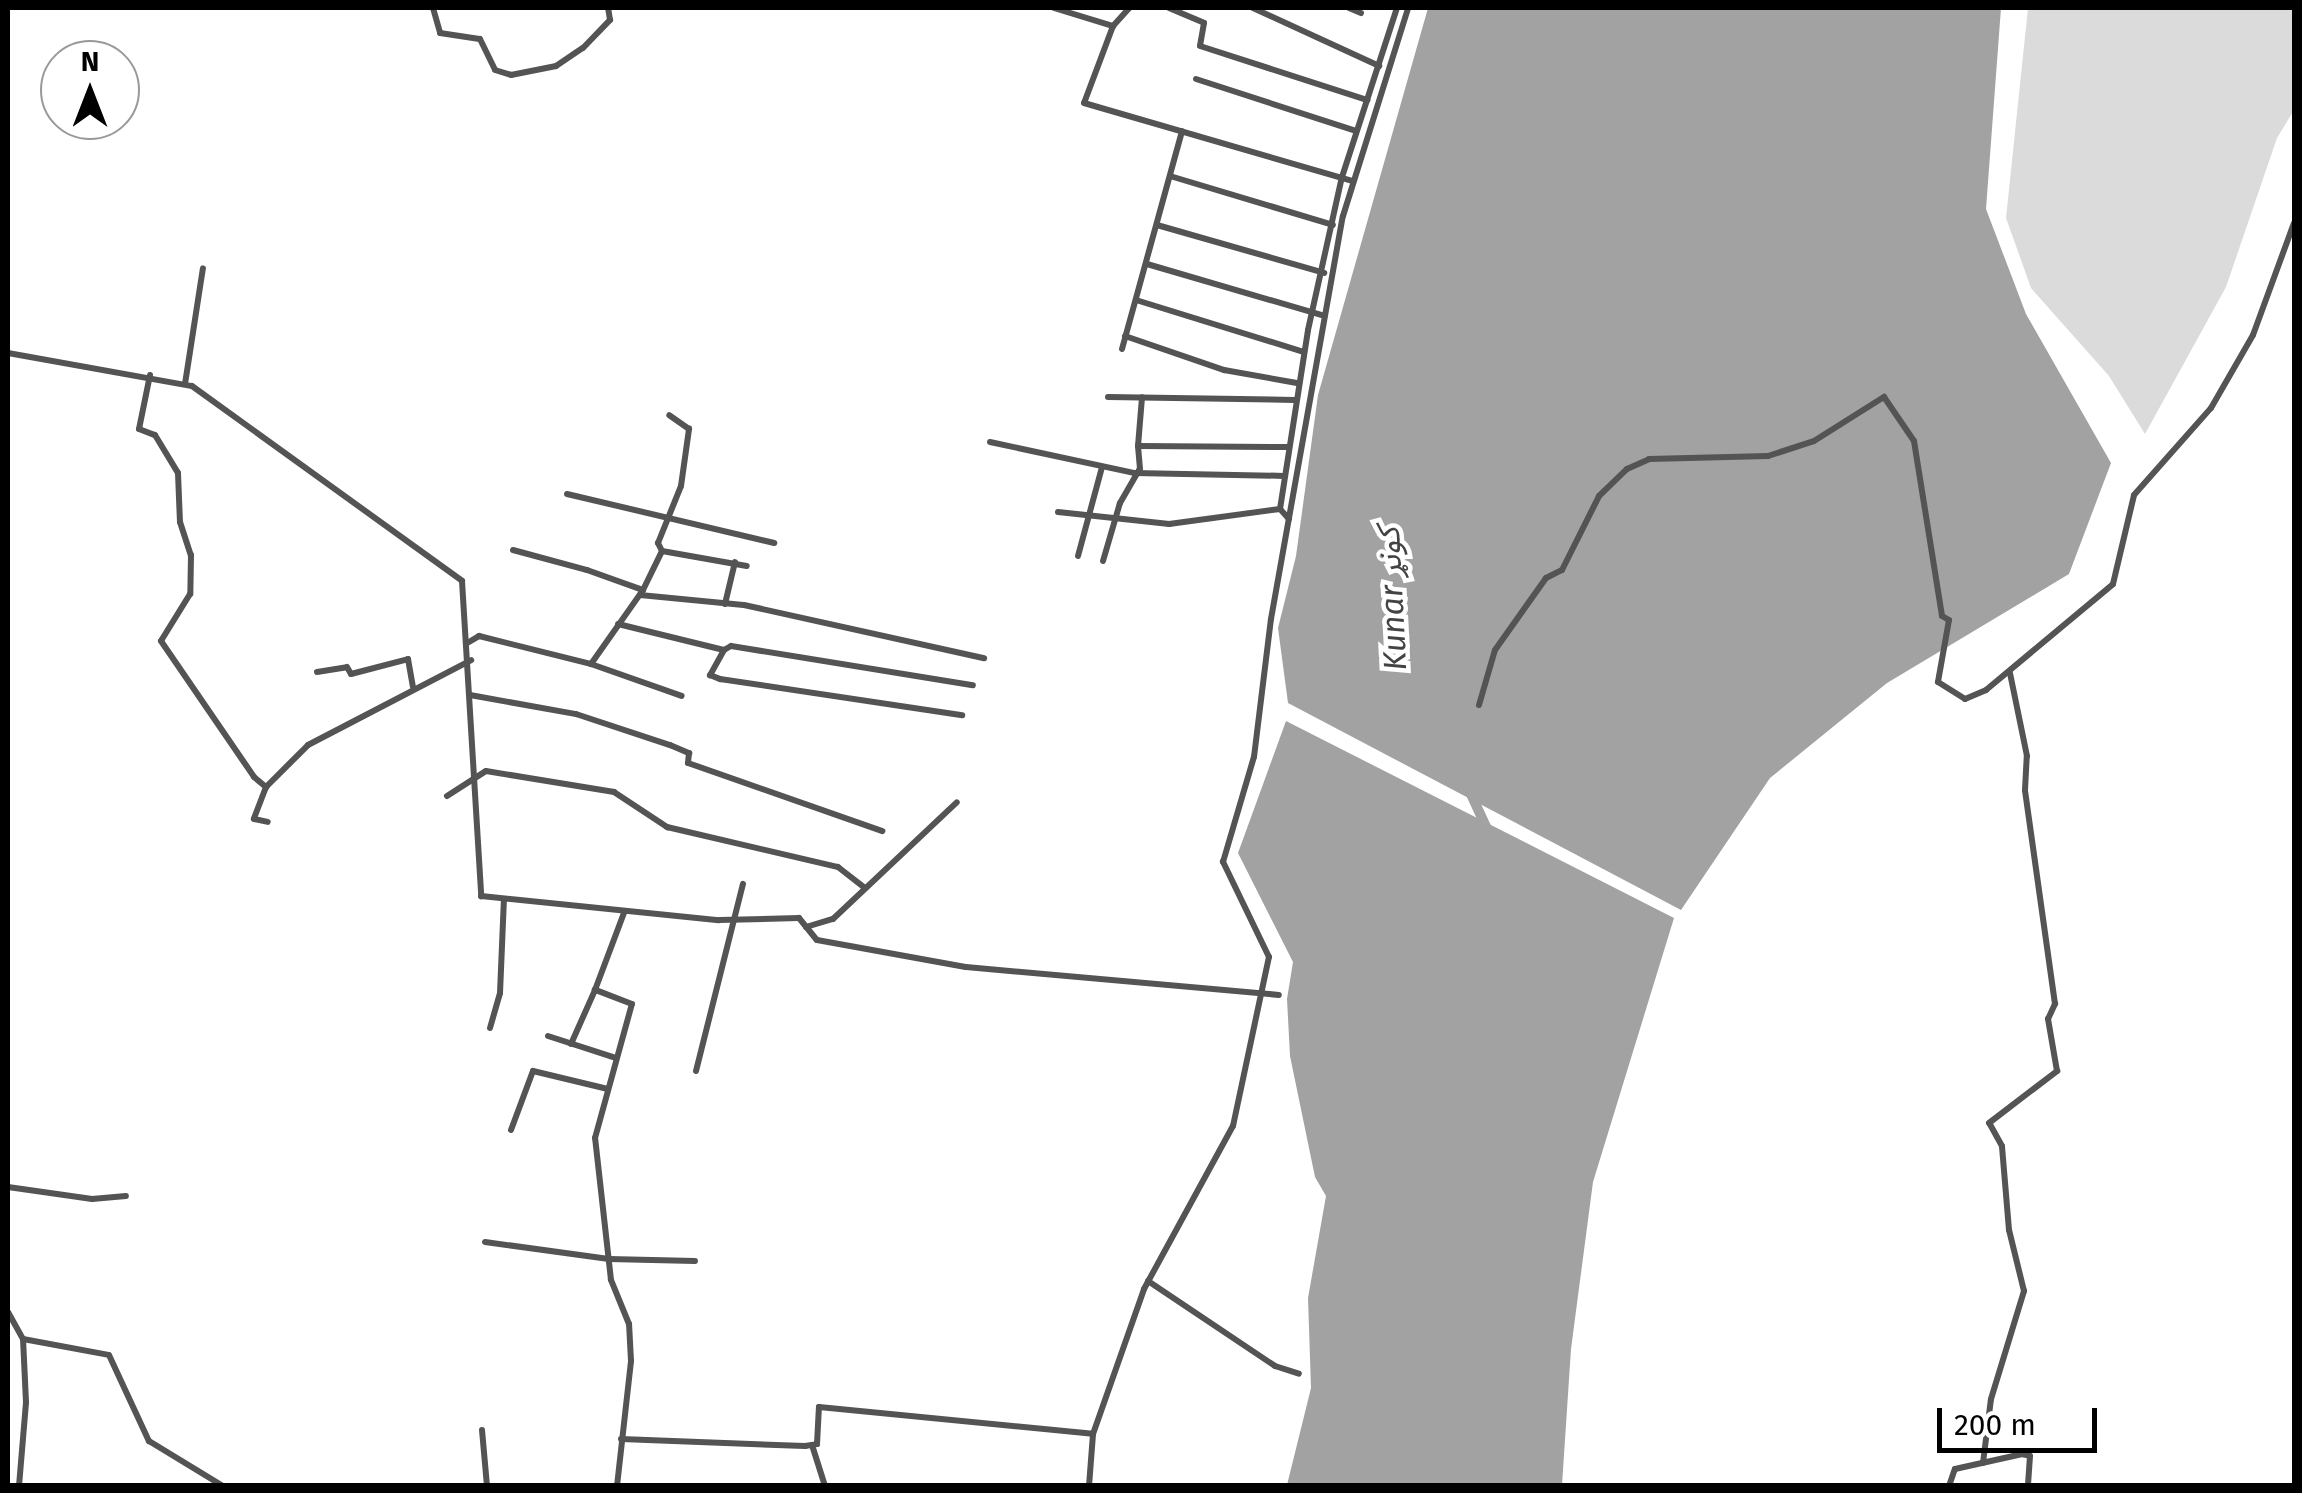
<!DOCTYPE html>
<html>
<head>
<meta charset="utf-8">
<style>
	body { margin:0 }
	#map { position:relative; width:2302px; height:1493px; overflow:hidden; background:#fff; font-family:"Fira Sans","Noto Sans Arabic",sans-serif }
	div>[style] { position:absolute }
	.green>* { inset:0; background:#dbdbdb }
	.water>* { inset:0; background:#a2a2a2 }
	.river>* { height:10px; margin:-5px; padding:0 5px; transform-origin:5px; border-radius:5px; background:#a2a2a2 }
	.minor>* { height:6px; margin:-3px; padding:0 3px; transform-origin:3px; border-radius:3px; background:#545454 }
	span { translate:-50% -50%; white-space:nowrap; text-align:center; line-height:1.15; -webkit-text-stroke:9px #fff; paint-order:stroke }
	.water-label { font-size:32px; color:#434343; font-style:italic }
	.frame { position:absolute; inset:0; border:10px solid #000; pointer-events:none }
	.north { position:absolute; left:40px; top:40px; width:100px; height:100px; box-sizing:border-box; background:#fff; border:2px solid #999; border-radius:50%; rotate:0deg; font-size:28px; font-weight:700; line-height:40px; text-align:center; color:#000 }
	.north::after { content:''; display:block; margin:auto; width:35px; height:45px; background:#000; clip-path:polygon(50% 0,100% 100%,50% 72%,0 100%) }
	.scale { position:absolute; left:1937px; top:1408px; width:160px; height:45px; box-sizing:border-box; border:5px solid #000; border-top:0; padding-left:12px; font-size:30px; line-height:35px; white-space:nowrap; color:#000; -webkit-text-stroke:8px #fff; paint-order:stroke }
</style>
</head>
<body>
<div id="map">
	<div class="green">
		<div style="clip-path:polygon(2028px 8px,2294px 8px,2294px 110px,2277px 138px,2226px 287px,2145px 434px,2109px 376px,2031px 288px,2006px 218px)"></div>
	</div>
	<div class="water">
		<div style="clip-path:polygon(1428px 8px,2001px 8px,1986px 209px,2026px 314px,2111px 463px,2069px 574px,1887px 683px,1770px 778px,1681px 910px,1288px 703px,1278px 628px,1296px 556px,1318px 395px)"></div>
		<div style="clip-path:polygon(1286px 721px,1674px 918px,1593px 1182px,1571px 1349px,1562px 1485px,1287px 1485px,1311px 1388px,1308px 1298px,1326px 1196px,1315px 1177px,1290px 1056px,1287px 999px,1293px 962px,1238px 853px)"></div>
	</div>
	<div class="river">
		<div style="left:1470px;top:792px;width:43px;rotate:65.2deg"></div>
	</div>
	<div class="minor">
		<div style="left:433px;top:8px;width:26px;rotate:74deg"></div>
		<div style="left:440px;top:33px;width:40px;rotate:8.5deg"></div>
		<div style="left:480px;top:39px;width:34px;rotate:64deg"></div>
		<div style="left:495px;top:70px;width:17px;rotate:17deg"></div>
		<div style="left:511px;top:75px;width:46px;rotate:-11.3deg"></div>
		<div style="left:556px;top:66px;width:32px;rotate:-34deg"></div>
		<div style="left:583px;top:48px;width:39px;rotate:-46deg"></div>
		<div style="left:610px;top:20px;width:12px;rotate:-99deg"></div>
		<div style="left:1054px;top:8px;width:62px;rotate:17deg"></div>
		<div style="left:1113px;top:26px;width:24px;rotate:-48deg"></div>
		<div style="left:1169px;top:8px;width:38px;rotate:23deg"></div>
		<div style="left:1204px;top:23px;width:23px;rotate:100deg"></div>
		<div style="left:1200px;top:46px;width:176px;rotate:17.9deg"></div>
		<div style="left:1253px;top:8px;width:139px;rotate:24.7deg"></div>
		<div style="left:1349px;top:8px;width:13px;rotate:23deg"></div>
		<div style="left:1113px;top:26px;width:82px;rotate:110.6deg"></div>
		<div style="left:1084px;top:103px;width:280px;rotate:16.2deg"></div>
		<div style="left:1196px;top:79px;width:168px;rotate:18deg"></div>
		<div style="left:1170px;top:176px;width:170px;rotate:16.7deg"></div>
		<div style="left:1157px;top:225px;width:174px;rotate:16deg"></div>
		<div style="left:1147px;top:264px;width:185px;rotate:16.3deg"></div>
		<div style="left:1136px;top:300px;width:176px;rotate:17.2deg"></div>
		<div style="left:1125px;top:336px;width:105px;rotate:19deg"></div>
		<div style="left:1224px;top:370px;width:74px;rotate:10.1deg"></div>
		<div style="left:1122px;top:349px;width:226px;rotate:-74.6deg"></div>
		<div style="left:8px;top:353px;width:187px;rotate:10.2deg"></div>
		<div style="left:192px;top:386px;width:333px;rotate:35.8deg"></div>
		<div style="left:462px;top:581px;width:316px;rotate:86.5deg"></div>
		<div style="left:481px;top:896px;width:239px;rotate:5.8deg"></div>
		<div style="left:719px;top:920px;width:80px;rotate:-1.4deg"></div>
		<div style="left:799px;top:918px;width:28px;rotate:51deg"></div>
		<div style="left:817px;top:940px;width:151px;rotate:10.3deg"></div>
		<div style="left:966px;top:967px;width:314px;rotate:5.1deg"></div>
		<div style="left:150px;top:375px;width:55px;rotate:101.5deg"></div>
		<div style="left:139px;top:429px;width:17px;rotate:21deg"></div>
		<div style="left:155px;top:435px;width:44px;rotate:58.8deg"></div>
		<div style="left:178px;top:473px;width:49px;rotate:87.7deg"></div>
		<div style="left:180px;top:522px;width:35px;rotate:72deg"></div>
		<div style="left:191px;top:555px;width:39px;rotate:91deg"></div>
		<div style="left:190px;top:594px;width:55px;rotate:121.7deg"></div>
		<div style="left:161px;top:641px;width:165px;rotate:55.6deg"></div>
		<div style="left:254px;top:777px;width:16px;rotate:40deg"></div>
		<div style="left:266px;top:787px;width:59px;rotate:-45deg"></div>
		<div style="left:308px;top:745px;width:184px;rotate:-27.5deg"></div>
		<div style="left:185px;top:384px;width:117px;rotate:-81.2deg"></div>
		<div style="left:1108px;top:397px;width:187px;rotate:0.9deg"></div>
		<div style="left:990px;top:442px;width:147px;rotate:12.1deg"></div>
		<div style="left:1134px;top:473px;width:150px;rotate:1.1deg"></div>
		<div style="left:1138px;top:446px;width:49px;rotate:-85.3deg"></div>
		<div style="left:567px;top:494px;width:213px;rotate:13.3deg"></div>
		<div style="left:1058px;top:512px;width:112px;rotate:6.2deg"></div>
		<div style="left:1169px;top:524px;width:112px;rotate:-7.7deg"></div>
		<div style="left:1289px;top:519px;width:13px;rotate:-132deg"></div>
		<div style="left:1280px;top:509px;width:181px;rotate:-81.1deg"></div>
		<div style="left:1308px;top:330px;width:157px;rotate:-77.5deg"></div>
		<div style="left:1342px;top:177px;width:178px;rotate:-72deg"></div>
		<div style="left:513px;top:550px;width:77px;rotate:15.1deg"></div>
		<div style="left:587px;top:570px;width:59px;rotate:19.7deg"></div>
		<div style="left:643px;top:590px;width:6px;rotate:121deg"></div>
		<div style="left:640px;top:595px;width:104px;rotate:5.5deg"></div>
		<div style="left:744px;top:605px;width:246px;rotate:12.5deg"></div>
		<div style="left:662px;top:551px;width:86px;rotate:10deg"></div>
		<div style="left:1078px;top:556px;width:92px;rotate:-74.9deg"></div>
		<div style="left:1103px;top:561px;width:60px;rotate:-73.7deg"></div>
		<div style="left:1120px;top:503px;width:39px;rotate:-60deg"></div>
		<div style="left:1140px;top:469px;width:23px;rotate:-95deg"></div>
		<div style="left:1138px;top:446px;width:149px;rotate:0.4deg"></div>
		<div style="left:725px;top:604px;width:43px;rotate:-76.6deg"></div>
		<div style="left:618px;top:624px;width:109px;rotate:13.8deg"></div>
		<div style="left:724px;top:650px;width:8px;rotate:-30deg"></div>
		<div style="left:731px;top:646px;width:245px;rotate:9.2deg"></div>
		<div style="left:469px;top:642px;width:12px;rotate:-31deg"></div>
		<div style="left:479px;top:636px;width:115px;rotate:14deg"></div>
		<div style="left:591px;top:664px;width:90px;rotate:-54.9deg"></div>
		<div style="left:643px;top:590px;width:43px;rotate:-64deg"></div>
		<div style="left:662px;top:551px;width:9px;rotate:-117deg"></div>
		<div style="left:658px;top:543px;width:61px;rotate:-68deg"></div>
		<div style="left:681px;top:486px;width:58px;rotate:-82deg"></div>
		<div style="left:689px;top:429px;width:24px;rotate:-145deg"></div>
		<div style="left:724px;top:650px;width:29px;rotate:119deg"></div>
		<div style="left:710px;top:675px;width:11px;rotate:22deg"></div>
		<div style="left:720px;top:679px;width:245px;rotate:8.5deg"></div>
		<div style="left:591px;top:664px;width:96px;rotate:19.4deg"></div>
		<div style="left:317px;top:672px;width:30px;rotate:-9deg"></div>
		<div style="left:347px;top:667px;width:8px;rotate:60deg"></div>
		<div style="left:351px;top:674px;width:59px;rotate:-14.7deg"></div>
		<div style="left:408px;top:659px;width:28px;rotate:80deg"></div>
		<div style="left:470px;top:695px;width:108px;rotate:10.2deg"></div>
		<div style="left:576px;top:714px;width:99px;rotate:18.3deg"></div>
		<div style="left:670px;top:745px;width:21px;rotate:23deg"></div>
		<div style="left:689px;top:753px;width:10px;rotate:96deg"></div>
		<div style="left:688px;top:763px;width:206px;rotate:19.3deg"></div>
		<div style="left:1479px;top:705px;width:57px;rotate:-73.8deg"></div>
		<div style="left:1495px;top:650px;width:88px;rotate:-54.7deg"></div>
		<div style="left:1546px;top:578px;width:18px;rotate:-27deg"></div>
		<div style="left:1562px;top:570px;width:83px;rotate:-63.4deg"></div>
		<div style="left:1599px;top:496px;width:39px;rotate:-44deg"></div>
		<div style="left:1627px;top:469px;width:24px;rotate:-24deg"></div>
		<div style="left:1649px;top:459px;width:119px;rotate:-1.4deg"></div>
		<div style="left:1768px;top:456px;width:48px;rotate:-18.1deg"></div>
		<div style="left:1814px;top:441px;width:83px;rotate:-32.2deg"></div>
		<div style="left:1884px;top:397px;width:53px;rotate:55.7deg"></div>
		<div style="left:1914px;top:441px;width:177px;rotate:80.9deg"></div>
		<div style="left:1942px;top:616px;width:8px;rotate:30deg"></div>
		<div style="left:1949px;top:620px;width:63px;rotate:100.1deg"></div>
		<div style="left:1938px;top:682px;width:32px;rotate:32deg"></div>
		<div style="left:1965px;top:699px;width:23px;rotate:-23deg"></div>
		<div style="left:1986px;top:690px;width:165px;rotate:-39.8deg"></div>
		<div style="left:2113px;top:584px;width:91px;rotate:-76.7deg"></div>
		<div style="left:2134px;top:495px;width:116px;rotate:-48.5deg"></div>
		<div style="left:2211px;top:408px;width:84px;rotate:-60.1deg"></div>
		<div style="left:2253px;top:335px;width:119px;rotate:-69.9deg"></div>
		<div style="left:266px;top:787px;width:34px;rotate:111deg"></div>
		<div style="left:254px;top:819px;width:14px;rotate:12deg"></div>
		<div style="left:447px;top:796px;width:46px;rotate:-32.7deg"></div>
		<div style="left:486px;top:771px;width:130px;rotate:9.3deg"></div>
		<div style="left:614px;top:792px;width:64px;rotate:33.4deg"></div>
		<div style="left:667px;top:827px;width:176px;rotate:13.2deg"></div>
		<div style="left:838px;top:867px;width:34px;rotate:38deg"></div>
		<div style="left:806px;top:927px;width:28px;rotate:-17deg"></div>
		<div style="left:833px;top:919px;width:170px;rotate:-43.3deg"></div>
		<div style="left:490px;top:1028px;width:36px;rotate:-74deg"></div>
		<div style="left:500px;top:993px;width:94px;rotate:-87.6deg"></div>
		<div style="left:548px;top:1036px;width:71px;rotate:17.9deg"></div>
		<div style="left:571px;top:1044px;width:59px;rotate:-66deg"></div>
		<div style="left:696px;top:1071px;width:193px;rotate:-75.9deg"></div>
		<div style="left:511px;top:1130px;width:63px;rotate:-69.6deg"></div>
		<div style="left:533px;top:1071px;width:77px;rotate:13.5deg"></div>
		<div style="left:8px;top:1187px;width:85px;rotate:8.1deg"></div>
		<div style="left:92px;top:1199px;width:34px;rotate:-5deg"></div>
		<div style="left:485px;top:1242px;width:125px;rotate:7.8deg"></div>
		<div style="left:609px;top:1259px;width:86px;rotate:1.3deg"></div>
		<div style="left:1148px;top:1281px;width:153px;rotate:33.8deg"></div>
		<div style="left:1275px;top:1366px;width:25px;rotate:18deg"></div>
		<div style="left:8px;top:1312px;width:31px;rotate:61deg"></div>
		<div style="left:23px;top:1339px;width:87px;rotate:10.5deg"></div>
		<div style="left:109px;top:1355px;width:95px;rotate:65.1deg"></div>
		<div style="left:149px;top:1441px;width:87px;rotate:31.3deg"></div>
		<div style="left:482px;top:1430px;width:56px;rotate:84.9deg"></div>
		<div style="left:621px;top:1439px;width:184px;rotate:2.2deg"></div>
		<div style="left:805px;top:1446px;width:12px;rotate:-9deg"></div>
		<div style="left:817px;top:1444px;width:37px;rotate:-87deg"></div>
		<div style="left:819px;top:1407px;width:275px;rotate:5.6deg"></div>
		<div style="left:812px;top:1445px;width:43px;rotate:72.4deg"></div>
		<div style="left:1983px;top:1463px;width:64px;rotate:-82.9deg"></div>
		<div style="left:1991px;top:1399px;width:113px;rotate:-73deg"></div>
		<div style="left:2024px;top:1291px;width:63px;rotate:-103.8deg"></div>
		<div style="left:2009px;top:1230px;width:84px;rotate:-94.8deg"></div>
		<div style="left:2002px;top:1146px;width:26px;rotate:-119deg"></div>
		<div style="left:1989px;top:1123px;width:86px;rotate:-37.4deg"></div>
		<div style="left:2057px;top:1071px;width:53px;rotate:-99.8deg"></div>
		<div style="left:2048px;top:1019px;width:17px;rotate:-65deg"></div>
		<div style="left:2055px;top:1004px;width:216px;rotate:-98deg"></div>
		<div style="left:2025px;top:790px;width:34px;rotate:-87deg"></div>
		<div style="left:2027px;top:756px;width:85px;rotate:-101.6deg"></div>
		<div style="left:19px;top:1486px;width:84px;rotate:-85.2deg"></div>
		<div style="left:26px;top:1402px;width:63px;rotate:-92.7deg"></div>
		<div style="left:617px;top:1486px;width:126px;rotate:-83.6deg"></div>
		<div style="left:631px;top:1361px;width:37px;rotate:-93deg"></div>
		<div style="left:629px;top:1324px;width:48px;rotate:-112.2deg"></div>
		<div style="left:611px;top:1280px;width:143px;rotate:-96.4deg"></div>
		<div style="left:595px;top:1138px;width:139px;rotate:-74.6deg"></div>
		<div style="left:632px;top:1004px;width:40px;rotate:-159deg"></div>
		<div style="left:595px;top:990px;width:82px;rotate:-69.4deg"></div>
		<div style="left:1089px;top:1486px;width:52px;rotate:-85.6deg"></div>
		<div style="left:1093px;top:1434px;width:154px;rotate:-70.6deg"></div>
		<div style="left:1144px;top:1289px;width:186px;rotate:-61.4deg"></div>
		<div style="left:1233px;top:1126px;width:173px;rotate:-78deg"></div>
		<div style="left:1269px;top:957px;width:106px;rotate:-115.8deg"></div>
		<div style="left:1223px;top:862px;width:109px;rotate:-73.6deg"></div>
		<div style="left:1254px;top:757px;width:139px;rotate:-83deg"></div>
		<div style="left:1271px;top:619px;width:409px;rotate:-79.9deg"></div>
		<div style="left:1343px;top:216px;width:218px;rotate:-72.6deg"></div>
		<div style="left:1949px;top:1486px;width:18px;rotate:-71deg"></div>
		<div style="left:1955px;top:1469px;width:69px;rotate:-12.6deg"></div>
		<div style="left:2022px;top:1454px;width:8px;rotate:14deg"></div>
		<div style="left:2030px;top:1456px;width:30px;rotate:94deg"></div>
	</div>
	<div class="water-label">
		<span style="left:1392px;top:599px;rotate:-93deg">Kunar کونړ</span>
	</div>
	<div class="frame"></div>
	<div class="north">N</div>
	<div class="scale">200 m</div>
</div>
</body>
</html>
